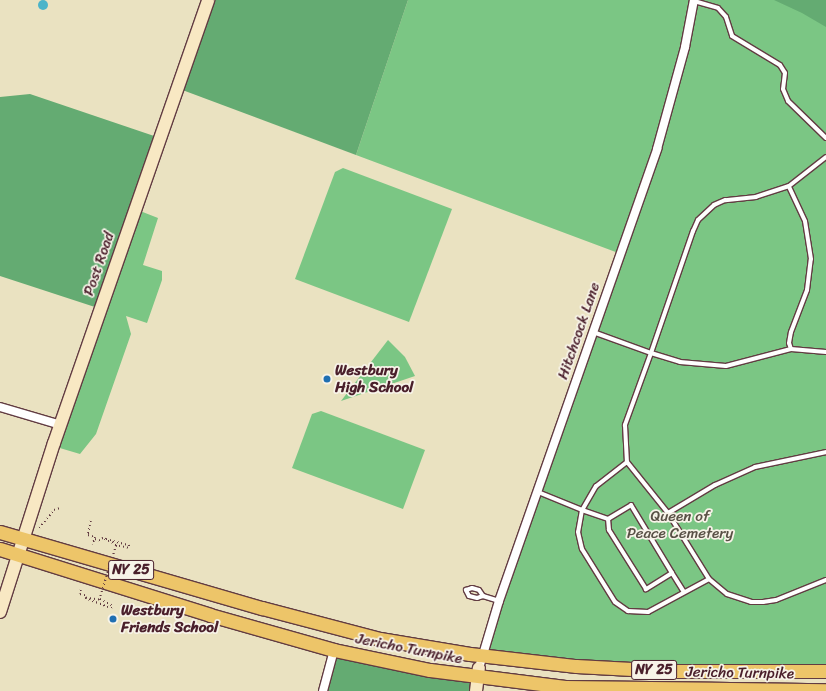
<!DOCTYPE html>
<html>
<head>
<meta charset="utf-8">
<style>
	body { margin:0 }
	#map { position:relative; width:826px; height:691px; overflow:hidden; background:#eae2c1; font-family:Sriracha,sans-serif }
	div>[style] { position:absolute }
	.green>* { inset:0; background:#7bc684 }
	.forest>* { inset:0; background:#64ab72 }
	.water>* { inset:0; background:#4bb4c9 }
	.round { border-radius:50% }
	.path>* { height:1.5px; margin-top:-0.75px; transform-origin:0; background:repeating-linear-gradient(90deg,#623c42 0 1px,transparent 0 4px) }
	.roads { filter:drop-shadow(1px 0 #623c42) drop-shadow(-1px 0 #623c42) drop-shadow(0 1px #623c42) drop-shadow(0 -1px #623c42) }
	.lane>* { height:4px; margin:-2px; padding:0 2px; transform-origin:2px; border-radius:2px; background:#fff }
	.street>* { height:8px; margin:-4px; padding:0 4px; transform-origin:4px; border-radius:4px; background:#fff }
	.secondary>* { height:12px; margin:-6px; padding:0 6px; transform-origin:6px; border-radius:6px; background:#f8e8c3 }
	.primary>* { height:13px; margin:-6.5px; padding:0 6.5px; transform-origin:6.5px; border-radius:6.5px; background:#edc569 }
	.path-bridge>* { height:1.5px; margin-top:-0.75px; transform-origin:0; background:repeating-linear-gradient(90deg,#623c42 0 1px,transparent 0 4px) }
	.dots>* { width:11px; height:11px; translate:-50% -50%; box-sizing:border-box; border:2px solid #f7f3e8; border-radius:50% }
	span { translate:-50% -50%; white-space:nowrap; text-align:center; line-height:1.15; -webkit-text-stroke:3.5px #f7f3e8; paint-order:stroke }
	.shield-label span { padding:1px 3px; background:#f7f3e8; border:1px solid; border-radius:3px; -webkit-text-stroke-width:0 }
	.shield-label { font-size:14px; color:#4a1f2b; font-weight:700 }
	.street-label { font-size:15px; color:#4a1f2b }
	.poi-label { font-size:15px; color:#4a1f2b; font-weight:700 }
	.left { translate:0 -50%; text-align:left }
	.park-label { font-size:15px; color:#595146 }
</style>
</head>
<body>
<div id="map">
	<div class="green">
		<div style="clip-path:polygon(408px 0,826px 0,826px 671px,669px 671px,482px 656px,621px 254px,356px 155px)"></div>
		<div style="clip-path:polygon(343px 168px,452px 209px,409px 322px,295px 279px,335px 172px)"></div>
		<div style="clip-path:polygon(135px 209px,158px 218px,143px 265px,162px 271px,162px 280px,147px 323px,126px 316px,131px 334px,96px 434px,80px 454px,53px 446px)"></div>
		<div style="clip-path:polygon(388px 340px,405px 357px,415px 376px,341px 401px)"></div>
		<div style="clip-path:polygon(321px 411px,425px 450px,403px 509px,292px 468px,312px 414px)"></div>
	</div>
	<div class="forest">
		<div style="clip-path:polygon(208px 0,408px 0,356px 155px,177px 88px)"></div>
		<div style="clip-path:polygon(774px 0,826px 0,826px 27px,802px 13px)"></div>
		<div style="clip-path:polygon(30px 94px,160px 138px,101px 309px,0 276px,0 97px)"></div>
		<div style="clip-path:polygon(334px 650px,477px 678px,476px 691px,323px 691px)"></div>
	</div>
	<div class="water">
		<div class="round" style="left:38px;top:0;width:10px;height:10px"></div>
	</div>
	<div class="path">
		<div style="left:91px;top:521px;width:14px;rotate:102deg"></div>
		<div style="left:88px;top:535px;width:7px;rotate:16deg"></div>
		<div style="left:95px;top:537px;width:8px;rotate:104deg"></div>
		<div style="left:39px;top:528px;width:23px;rotate:-50deg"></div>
		<div style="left:54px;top:510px;width:6px;rotate:-18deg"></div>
		<div style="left:95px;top:539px;width:7px;rotate:16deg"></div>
		<div style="left:115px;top:545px;width:15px;rotate:11deg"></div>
		<div style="left:116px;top:545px;width:16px;rotate:-153deg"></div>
		<div style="left:102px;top:538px;width:28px;rotate:15deg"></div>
		<div style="left:129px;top:545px;width:3px;rotate:72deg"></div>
		<div style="left:81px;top:590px;width:4px;rotate:104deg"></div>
		<div style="left:80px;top:594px;width:8px;rotate:14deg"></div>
		<div style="left:100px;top:599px;width:15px;rotate:28deg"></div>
		<div style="left:99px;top:600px;width:14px;rotate:-172deg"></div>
		<div style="left:85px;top:598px;width:28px;rotate:21deg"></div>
		<div style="left:111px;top:608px;width:3px;rotate:-45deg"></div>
	</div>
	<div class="roads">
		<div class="lane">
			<div style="left:694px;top:1px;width:25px;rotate:16deg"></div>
			<div style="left:718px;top:8px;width:12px;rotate:48deg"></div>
			<div style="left:726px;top:17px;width:20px;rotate:72deg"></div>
			<div style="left:732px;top:36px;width:56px;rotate:31.1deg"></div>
			<div style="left:780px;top:65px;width:9px;rotate:58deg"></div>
			<div style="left:785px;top:73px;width:16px;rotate:97deg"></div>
			<div style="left:783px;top:89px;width:13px;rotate:67deg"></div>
			<div style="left:788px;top:101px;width:53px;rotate:44.2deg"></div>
			<div style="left:789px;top:186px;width:47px;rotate:-38.1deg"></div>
			<div style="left:593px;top:332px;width:62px;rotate:19.9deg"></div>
			<div style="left:651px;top:353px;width:77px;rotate:109.9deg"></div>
			<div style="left:625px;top:425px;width:38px;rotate:87deg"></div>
			<div style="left:791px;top:349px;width:6px;rotate:-108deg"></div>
			<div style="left:789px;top:343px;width:11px;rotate:-80deg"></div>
			<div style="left:791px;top:332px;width:45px;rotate:-69.1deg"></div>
			<div style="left:807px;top:290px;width:31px;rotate:-83deg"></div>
			<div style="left:811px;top:259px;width:38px;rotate:-99deg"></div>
			<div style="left:805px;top:221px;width:38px;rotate:-115deg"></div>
			<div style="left:789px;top:186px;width:35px;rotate:162deg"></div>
			<div style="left:756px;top:197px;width:31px;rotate:174deg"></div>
			<div style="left:725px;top:200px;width:12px;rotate:156deg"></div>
			<div style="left:714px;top:205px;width:22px;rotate:137deg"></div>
			<div style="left:698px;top:220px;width:12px;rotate:114deg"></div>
			<div style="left:693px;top:231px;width:129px;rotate:109deg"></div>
			<div style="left:651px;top:353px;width:30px;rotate:17deg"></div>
			<div style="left:680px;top:362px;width:46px;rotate:5deg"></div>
			<div style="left:726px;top:366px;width:67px;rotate:-14.7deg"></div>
			<div style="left:791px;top:349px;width:35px;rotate:5deg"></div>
			<div style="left:538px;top:492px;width:48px;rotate:22.2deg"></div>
			<div style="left:582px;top:510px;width:22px;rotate:100deg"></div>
			<div style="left:578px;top:532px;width:17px;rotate:77deg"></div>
			<div style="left:582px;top:549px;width:62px;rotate:58.1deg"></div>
			<div style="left:615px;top:602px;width:16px;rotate:35deg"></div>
			<div style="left:628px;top:611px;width:20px;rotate:3deg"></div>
			<div style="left:648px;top:612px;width:69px;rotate:-28.4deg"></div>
			<div style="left:709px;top:579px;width:78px;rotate:-121.8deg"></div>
			<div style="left:668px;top:513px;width:65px;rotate:-128.8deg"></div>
			<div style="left:627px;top:462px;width:39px;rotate:142deg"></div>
			<div style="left:596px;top:486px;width:28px;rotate:120deg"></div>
			<div style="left:582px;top:510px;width:28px;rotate:19deg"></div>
			<div style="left:608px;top:519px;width:27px;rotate:-31deg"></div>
			<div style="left:631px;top:505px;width:79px;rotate:58.9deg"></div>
			<div style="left:672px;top:573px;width:31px;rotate:148deg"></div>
			<div style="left:646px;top:589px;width:70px;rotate:-122.1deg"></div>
			<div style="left:609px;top:530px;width:11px;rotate:-95deg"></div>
			<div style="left:668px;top:513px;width:55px;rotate:-30.8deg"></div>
			<div style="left:715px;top:485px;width:44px;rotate:-24.2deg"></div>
			<div style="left:755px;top:467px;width:73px;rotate:-11.9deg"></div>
			<div style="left:672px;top:573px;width:22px;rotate:58deg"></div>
			<div style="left:709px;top:579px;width:23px;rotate:40deg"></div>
			<div style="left:727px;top:594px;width:25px;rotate:18deg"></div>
			<div style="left:751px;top:602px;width:12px"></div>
			<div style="left:763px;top:602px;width:13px;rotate:-9deg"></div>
			<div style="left:776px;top:600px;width:54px;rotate:-21.8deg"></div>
			<div style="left:472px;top:588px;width:7px;rotate:16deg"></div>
			<div style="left:479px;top:590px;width:7px;rotate:56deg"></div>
			<div style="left:483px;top:596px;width:6px;rotate:162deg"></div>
			<div style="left:477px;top:598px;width:8px;rotate:-166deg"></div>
			<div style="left:469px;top:596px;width:7px;rotate:-117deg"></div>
			<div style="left:466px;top:590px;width:6px;rotate:-18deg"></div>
			<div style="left:483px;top:596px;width:17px;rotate:17deg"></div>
		</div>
		<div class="street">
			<div style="left:0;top:407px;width:64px;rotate:16.4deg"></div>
			<div style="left:479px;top:668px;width:70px;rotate:-73.4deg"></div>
			<div style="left:499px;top:601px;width:479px;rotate:-70.7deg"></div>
			<div style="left:657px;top:149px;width:106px;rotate:-74.6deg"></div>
			<div style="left:685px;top:47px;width:48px;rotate:-79.2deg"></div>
			<div style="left:323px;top:691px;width:42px;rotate:-75deg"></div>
		</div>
		<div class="secondary">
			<div style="left:0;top:612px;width:177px;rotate:-72.3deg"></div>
			<div style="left:54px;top:443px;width:469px;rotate:-70.8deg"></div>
			<div style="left:476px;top:691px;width:23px;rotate:-83deg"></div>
		</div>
		<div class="primary">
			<div style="left:0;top:532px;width:273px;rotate:16.2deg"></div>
			<div style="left:262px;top:608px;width:122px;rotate:14.7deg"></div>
			<div style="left:380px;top:639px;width:91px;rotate:9.5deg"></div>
			<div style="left:470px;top:654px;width:107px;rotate:6.5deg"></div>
			<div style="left:576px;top:666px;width:93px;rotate:3.1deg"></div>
			<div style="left:669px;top:671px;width:157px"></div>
			<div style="left:0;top:549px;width:220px;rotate:17.4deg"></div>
			<div style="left:210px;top:615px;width:129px;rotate:15.8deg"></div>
			<div style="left:334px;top:650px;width:98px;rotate:11.8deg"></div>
			<div style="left:430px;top:670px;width:136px;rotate:7.2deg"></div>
			<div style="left:565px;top:687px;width:261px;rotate:0.7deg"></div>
		</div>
	</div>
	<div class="path-bridge">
		<div style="left:99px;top:600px;width:58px;rotate:-72.8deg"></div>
	</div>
	<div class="dots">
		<div style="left:327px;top:379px;background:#1f6fb2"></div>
		<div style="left:113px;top:619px;background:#1f6fb2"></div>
	</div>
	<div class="shield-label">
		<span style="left:131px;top:570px">NY 25</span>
		<span style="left:654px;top:670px">NY 25</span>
	</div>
	<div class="street-label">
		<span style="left:99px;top:264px;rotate:-71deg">Post Road</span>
		<span style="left:579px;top:331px;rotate:-71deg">Hitchcock Lane</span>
		<span style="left:409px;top:649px;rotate:11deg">Jericho Turnpike</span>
		<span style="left:740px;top:673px;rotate:1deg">Jericho Turnpike</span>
	</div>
	<div class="poi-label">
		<span class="left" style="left:335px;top:379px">Westbury<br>High School</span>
		<span class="left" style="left:121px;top:619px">Westbury<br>Friends School</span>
	</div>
	<div class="park-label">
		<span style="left:680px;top:525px">Queen of<br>Peace Cemetery</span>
	</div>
</div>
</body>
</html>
